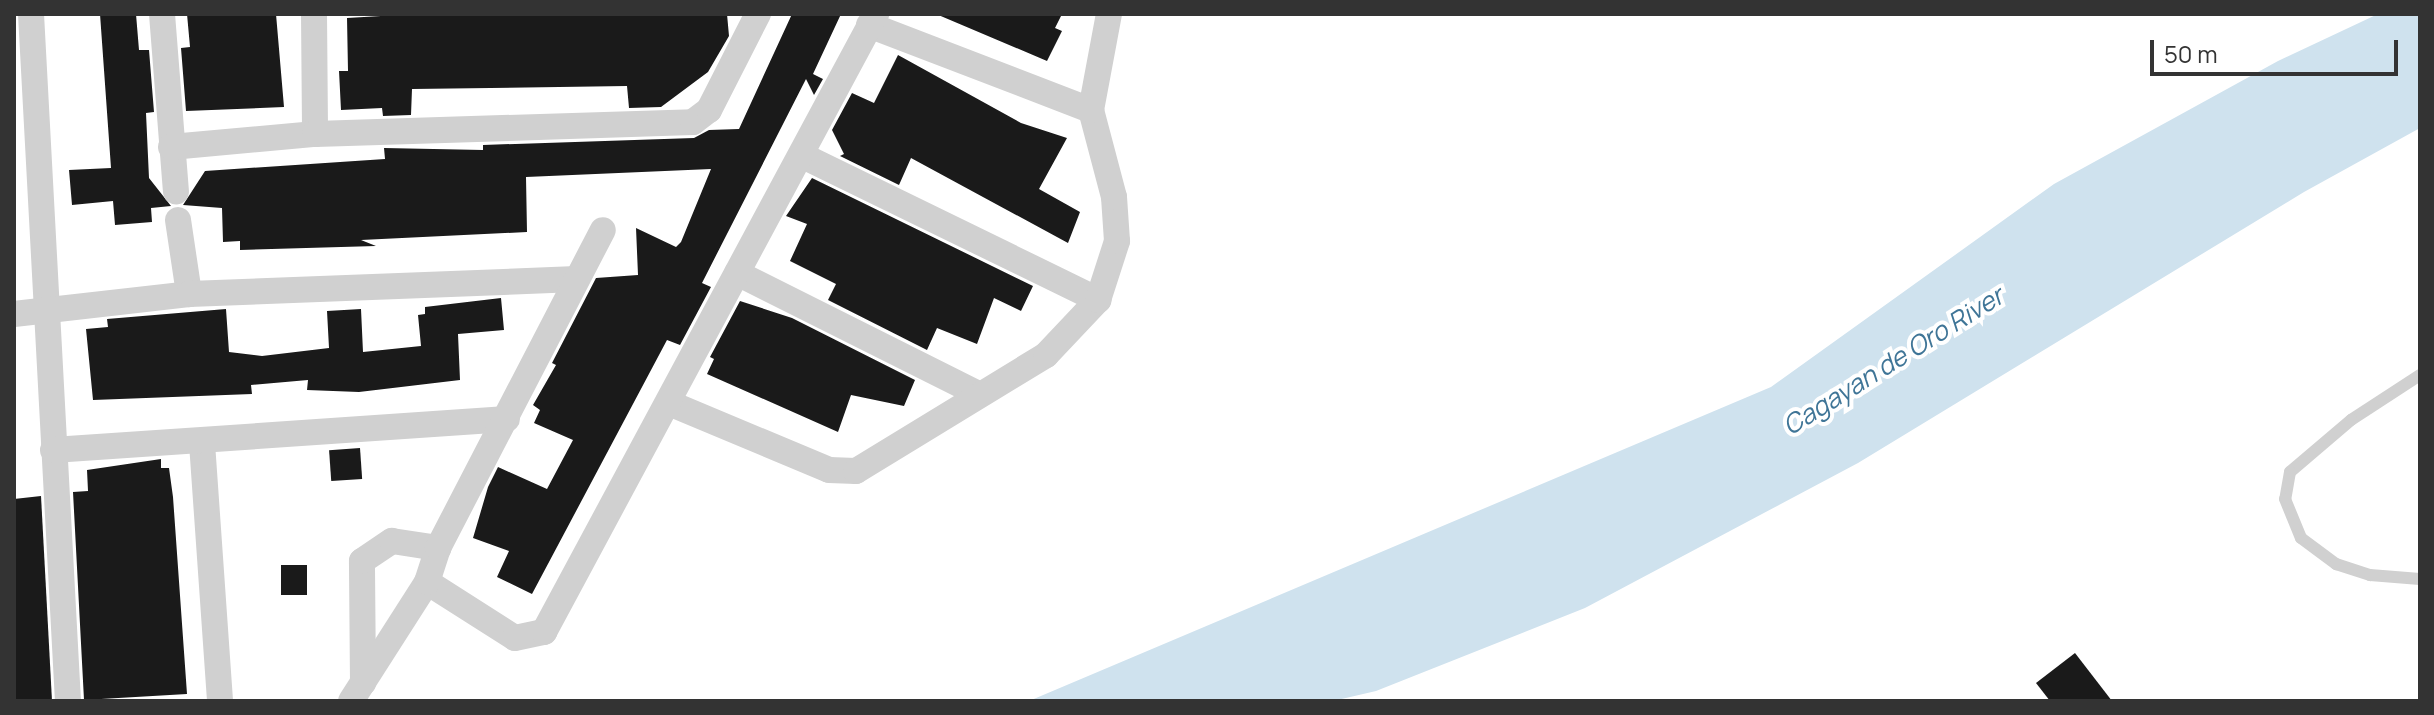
<!DOCTYPE html>
<html>
<head>
<meta charset="utf-8">
<style>
	body { margin:0 }
	#map { position:relative; width:2434px; height:715px; overflow:hidden; background:#fff; font-family:Manrope,sans-serif }
	div>[style] { position:absolute }
	.water>* { inset:0; background:#cfe2ee }
	.building>* { inset:0; background:#1a1a1a; transform-origin:0 0 }
	.service>* { height:12px; margin:-6px; padding:0 6px; transform-origin:6px; border-radius:6px; background:#d0d0d0 }
	.minor>* { height:26px; margin:-13px; padding:0 13px; transform-origin:13px; border-radius:13px; background:#d0d0d0 }
	span { translate:-50% -50%; white-space:nowrap; text-align:center; line-height:1.15; -webkit-text-stroke:8px #fff; paint-order:stroke }
	.water-label { font-size:26px; color:#3f7597; font-style:italic }
	.frame { position:absolute; inset:0; border:16px solid #333; pointer-events:none }
	.scale { position:absolute; left:2150px; top:40px; width:248px; height:36px; box-sizing:border-box; border:4px solid #333; border-top:0; padding-left:10px; font-size:24px; line-height:28px; white-space:nowrap; color:#333; -webkit-text-stroke:6px #fff; paint-order:stroke }
</style>
</head>
<body>
<div id="map">
	<div class="water">
		<div style="clip-path:polygon(2378px 14px,2420px 14px,2420px 128px,2304px 192px,1858px 463px,1585px 608px,1376px 691px,1333px 701px,1029px 701px,1771px 387px,2054px 184px,2278px 61px)"></div>
	</div>
	<div class="building">
		<div style="clip-path:polygon(100px 14px,136px 14px,139px 50px,149px 50px,154px 112px,146px 113px,149px 178px,171px 206px,151px 208px,152px 222px,115px 225px,113px 201px,72px 205px,69px 170px,111px 168px)"></div>
		<div style="clip-path:polygon(187px 14px,276px 14px,284px 107px,186px 111px,181px 48px,190px 47px)"></div>
		<div style="clip-path:polygon(415px 14px,727px 14px,729px 36px,708px 72px,661px 107px,629px 108px,627px 86px,412px 89px,411px 115px,383px 116px,382px 108px,341px 110px,339px 71px,348px 71px,347px 18px)"></div>
		<div style="clip-path:polygon(792px 14px,841px 14px,813px 74px,823px 79px,814px 95px,806px 79px,702px 283px,711px 287px,680px 345px,667px 340px,532px 594px,497px 577px,509px 551px,473px 538px,488px 487px,498px 467px,547px 489px,573px 440px,534px 423px,540px 410px,533px 405px,556px 365px,552px 363px,596px 278px,638px 275px,636px 228px,676px 247px,681px 242px,711px 169px,526px 177px,527px 232px,361px 240px,376px 246px,240px 250px,240px 241px,223px 242px,222px 208px,183px 205px,205px 171px,385px 159px,384px 148px,483px 150px,483px 145px,694px 138px,709px 130px,739px 129px)"></div>
		<div style="clip-path:polygon(936px 14px,1062px 14px,1055px 28px,1062px 31px,1047px 61px)"></div>
		<div style="clip-path:polygon(898px 55px,1021px 123px,1067px 138px,1039px 189px,1080px 212px,1068px 243px,911px 158px,899px 185px,840px 156px,844px 154px,832px 130px,852px 93px,874px 103px)"></div>
		<div style="clip-path:polygon(812px 178px,1033px 286px,1021px 311px,994px 298px,977px 344px,937px 328px,927px 350px,828px 300px,836px 284px,790px 261px,807px 224px,786px 216px)"></div>
		<div style="clip-path:polygon(501px 298px,504px 330px,458px 334px,460px 380px,359px 392px,307px 390px,308px 380px,251px 385px,252px 394px,93px 400px,86px 329px,108px 327px,107px 319px,226px 309px,229px 352px,262px 356px,329px 348px,327px 311px,361px 309px,363px 352px,421px 346px,418px 315px,425px 314px,425px 307px)"></div>
		<div style="clip-path:polygon(740px 301px,792px 318px,915px 380px,904px 406px,851px 395px,838px 432px,707px 374px,714px 359px,710px 357px)"></div>
		<div style="left:360px;top:448px;width:31px;height:31px;rotate:86deg"></div>
		<div style="clip-path:polygon(161px 459px,161px 468px,169px 468px,173px 497px,187px 694px,84px 700px,73px 492px,88px 491px,87px 470px)"></div>
		<div style="clip-path:polygon(41px 496px,52px 701px,15px 701px,14px 499px)"></div>
		<div style="left:307px;top:565px;width:30px;height:26px;rotate:90deg"></div>
		<div style="clip-path:polygon(2075px 653px,2112px 701px,2050px 701px,2036px 683px)"></div>
	</div>
	<div class="service">
		<div style="left:2420px;top:375px;width:82px;rotate:146.9deg"></div>
		<div style="left:2351px;top:420px;width:80px;rotate:139.6deg"></div>
		<div style="left:2290px;top:472px;width:27px;rotate:100deg"></div>
		<div style="left:2285px;top:499px;width:42px;rotate:67.7deg"></div>
		<div style="left:2301px;top:538px;width:44px;rotate:36.6deg"></div>
		<div style="left:2336px;top:564px;width:36px;rotate:18deg"></div>
		<div style="left:2370px;top:575px;width:50px;rotate:4.6deg"></div>
	</div>
	<div class="minor">
		<div style="left:31px;top:14px;width:688px;rotate:86.92deg"></div>
		<div style="left:162px;top:14px;width:178px;rotate:85.5deg"></div>
		<div style="left:314px;top:14px;width:120px;rotate:89.5deg"></div>
		<div style="left:869px;top:25px;width:238px;rotate:21deg"></div>
		<div style="left:171px;top:147px;width:145px;rotate:-5.2deg"></div>
		<div style="left:315px;top:134px;width:378px;rotate:-1.8deg"></div>
		<div style="left:693px;top:122px;width:20px;rotate:-37deg"></div>
		<div style="left:709px;top:110px;width:108px;rotate:-63deg"></div>
		<div style="left:801px;top:155px;width:331px;rotate:26deg"></div>
		<div style="left:178px;top:220px;width:75px;rotate:81.5deg"></div>
		<div style="left:737px;top:273px;width:268px;rotate:26.6deg"></div>
		<div style="left:14px;top:314px;width:176px;rotate:-6.5deg"></div>
		<div style="left:189px;top:294px;width:388px;rotate:-2.2deg"></div>
		<div style="left:669px;top:403px;width:173px;rotate:22.7deg"></div>
		<div style="left:829px;top:470px;width:27px;rotate:2deg"></div>
		<div style="left:856px;top:471px;width:223px;rotate:-31.4deg"></div>
		<div style="left:1046px;top:355px;width:76px;rotate:-46.6deg"></div>
		<div style="left:1098px;top:300px;width:62px;rotate:-72.1deg"></div>
		<div style="left:1117px;top:241px;width:44px;rotate:-93.9deg"></div>
		<div style="left:1114px;top:197px;width:90px;rotate:-104.8deg"></div>
		<div style="left:1091px;top:110px;width:98px;rotate:-79.4deg"></div>
		<div style="left:202px;top:443px;width:259px;rotate:86deg"></div>
		<div style="left:53px;top:450px;width:455px;rotate:-3.9deg"></div>
		<div style="left:427px;top:582px;width:104px;rotate:32.5deg"></div>
		<div style="left:515px;top:638px;width:30px;rotate:-12deg"></div>
		<div style="left:544px;top:632px;width:702px;rotate:-61.75deg"></div>
		<div style="left:363px;top:683px;width:122px;rotate:-90.5deg"></div>
		<div style="left:362px;top:561px;width:36px;rotate:-34deg"></div>
		<div style="left:392px;top:541px;width:47px;rotate:8.7deg"></div>
		<div style="left:351px;top:701px;width:141px;rotate:-57.4deg"></div>
		<div style="left:427px;top:582px;width:36px;rotate:-72deg"></div>
		<div style="left:438px;top:548px;width:358px;rotate:-62.6deg"></div>
	</div>
	<div class="water-label">
		<span style="left:1893px;top:361px;rotate:-32deg">Cagayan de Oro River</span>
	</div>
	<div class="frame"></div>
	<div class="scale">50 m</div>
</div>
</body>
</html>
